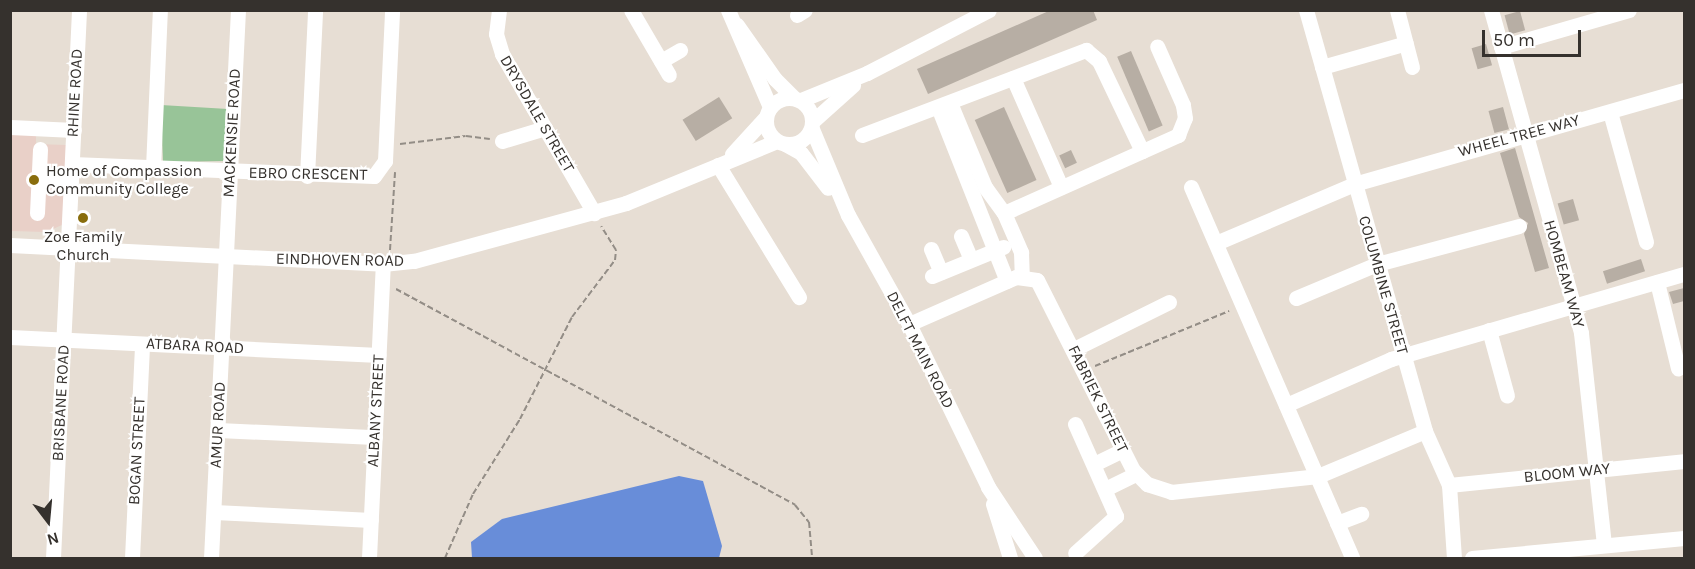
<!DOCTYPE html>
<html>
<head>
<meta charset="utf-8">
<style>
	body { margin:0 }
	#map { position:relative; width:1695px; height:569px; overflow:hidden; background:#e7ded4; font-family:Karla,sans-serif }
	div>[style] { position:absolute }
	.education>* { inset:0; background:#e9d0c8 }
	.green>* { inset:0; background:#98c498 }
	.water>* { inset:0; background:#688dd9 }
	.building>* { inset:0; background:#b7aea4; transform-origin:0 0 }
	.path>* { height:2px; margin-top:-1px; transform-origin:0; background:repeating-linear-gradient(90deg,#938d86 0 6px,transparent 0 9px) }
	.minor>* { height:15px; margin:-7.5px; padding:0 7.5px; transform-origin:7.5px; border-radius:7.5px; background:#fff }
	.minor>.ring { margin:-7.5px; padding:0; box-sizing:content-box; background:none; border:15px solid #fff; border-radius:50% }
	.dots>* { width:16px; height:16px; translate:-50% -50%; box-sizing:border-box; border:3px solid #fff; border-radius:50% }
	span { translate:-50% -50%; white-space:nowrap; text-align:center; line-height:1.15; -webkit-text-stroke:4.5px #fff; paint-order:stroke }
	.street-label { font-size:16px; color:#35312d }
	.poi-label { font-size:16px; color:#35312d }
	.left { translate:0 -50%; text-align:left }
	.frame { position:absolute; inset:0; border:12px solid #35312d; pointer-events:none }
	.north { position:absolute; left:18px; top:491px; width:60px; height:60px; -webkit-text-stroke:4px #fff; paint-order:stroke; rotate:164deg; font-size:16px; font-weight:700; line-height:24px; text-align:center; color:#35312d }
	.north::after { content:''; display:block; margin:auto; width:21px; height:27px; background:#35312d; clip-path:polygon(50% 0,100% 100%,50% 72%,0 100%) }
	.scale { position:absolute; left:1482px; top:30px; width:99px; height:27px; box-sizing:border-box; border:3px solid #35312d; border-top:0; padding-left:8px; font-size:18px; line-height:21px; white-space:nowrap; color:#35312d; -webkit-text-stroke:4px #fff; paint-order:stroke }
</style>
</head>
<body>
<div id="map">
	<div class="education">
		<div style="clip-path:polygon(11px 134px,36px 135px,36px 144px,66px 145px,65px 170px,58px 172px,57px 188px,64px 194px,62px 225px,46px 232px,11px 231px)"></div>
	</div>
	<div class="green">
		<div style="clip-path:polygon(161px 105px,228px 109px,224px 161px,163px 162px)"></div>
	</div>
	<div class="water">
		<div style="clip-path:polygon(679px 476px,703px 481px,722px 546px,719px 558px,472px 558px,471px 542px,502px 519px)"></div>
	</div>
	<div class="building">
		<div style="clip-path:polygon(1051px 10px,1093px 10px,1097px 20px,928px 94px,917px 69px)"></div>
		<div style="left:1520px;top:11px;width:20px;height:16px;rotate:75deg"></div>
		<div style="left:1486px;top:44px;width:22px;height:15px;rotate:74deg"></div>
		<div style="left:1131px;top:51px;width:81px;height:15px;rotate:67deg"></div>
		<div style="left:719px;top:97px;width:25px;height:43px;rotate:58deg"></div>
		<div style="left:1004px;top:107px;width:80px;height:32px;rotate:66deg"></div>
		<div style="left:1503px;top:107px;width:23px;height:15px;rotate:75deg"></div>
		<div style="clip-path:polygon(1515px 148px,1549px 268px,1535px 272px,1524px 234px,1528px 223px,1519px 217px,1500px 153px)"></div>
		<div style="left:1071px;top:150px;width:14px;height:13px;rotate:65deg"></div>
		<div style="left:1573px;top:199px;width:22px;height:16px;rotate:74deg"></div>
		<div style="left:1641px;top:259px;width:13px;height:40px;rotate:72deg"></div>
		<div style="clip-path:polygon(1684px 288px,1684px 301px,1673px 304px,1669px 292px)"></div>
	</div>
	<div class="path">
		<div style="left:400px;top:144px;width:66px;rotate:-6.9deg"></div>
		<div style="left:466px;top:136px;width:24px;rotate:7deg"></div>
		<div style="left:390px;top:250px;width:78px;rotate:-86.3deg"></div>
		<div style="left:396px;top:289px;width:454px;rotate:28.4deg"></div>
		<div style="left:795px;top:505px;width:22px;rotate:51deg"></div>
		<div style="left:809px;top:522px;width:36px;rotate:85deg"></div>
		<div style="left:1095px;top:366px;width:145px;rotate:-22.3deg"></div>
		<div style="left:445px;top:558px;width:70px;rotate:-66.4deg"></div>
		<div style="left:473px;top:494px;width:89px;rotate:-57.9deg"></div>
		<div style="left:520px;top:419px;width:114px;rotate:-63deg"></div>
		<div style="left:572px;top:317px;width:71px;rotate:-53deg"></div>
		<div style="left:615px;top:260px;width:10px;rotate:-84deg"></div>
		<div style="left:616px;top:250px;width:28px;rotate:-122deg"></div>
	</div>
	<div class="minor">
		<div style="left:499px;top:10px;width:24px;rotate:97deg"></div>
		<div style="left:496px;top:34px;width:21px;rotate:73deg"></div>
		<div style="left:502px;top:54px;width:184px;rotate:59.9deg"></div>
		<div style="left:631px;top:10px;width:75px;rotate:59.7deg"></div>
		<div style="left:728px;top:10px;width:106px;rotate:66.6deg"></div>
		<div style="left:1306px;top:10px;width:437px;rotate:74.2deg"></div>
		<div style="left:1425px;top:431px;width:59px;rotate:66deg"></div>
		<div style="left:1449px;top:485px;width:73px;rotate:86.1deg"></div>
		<div style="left:1397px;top:10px;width:59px;rotate:75.3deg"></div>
		<div style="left:1491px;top:10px;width:335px;rotate:74.4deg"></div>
		<div style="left:1581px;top:333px;width:212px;rotate:83.8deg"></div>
		<div style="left:797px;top:15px;width:9px;rotate:-32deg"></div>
		<div style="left:737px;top:25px;width:66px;rotate:54.9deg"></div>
		<div style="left:775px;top:79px;width:27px;rotate:45deg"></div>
		<div style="left:1501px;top:47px;width:133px;rotate:-16.1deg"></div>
		<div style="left:661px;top:61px;width:22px;rotate:-30deg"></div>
		<div style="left:1322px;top:67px;width:87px;rotate:-15.9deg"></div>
		<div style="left:1013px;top:78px;width:119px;rotate:66.2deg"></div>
		<div class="ring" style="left:766px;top:98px;width:31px;height:31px"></div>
		<div style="left:801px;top:100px;width:71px;rotate:-22.2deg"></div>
		<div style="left:867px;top:73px;width:137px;rotate:-27.3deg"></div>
		<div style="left:951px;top:105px;width:89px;rotate:67.5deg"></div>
		<div style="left:985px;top:187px;width:32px;rotate:54deg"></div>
		<div style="left:1004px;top:213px;width:43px;rotate:66.4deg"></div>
		<div style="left:1021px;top:252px;width:24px;rotate:88deg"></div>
		<div style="left:938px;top:107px;width:187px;rotate:68.4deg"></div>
		<div style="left:1610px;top:112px;width:135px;rotate:74.5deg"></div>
		<div style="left:813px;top:121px;width:54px;rotate:-42deg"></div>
		<div style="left:10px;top:127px;width:64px;rotate:2.7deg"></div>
		<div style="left:812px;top:129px;width:93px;rotate:67.3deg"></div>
		<div style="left:848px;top:215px;width:125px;rotate:60.8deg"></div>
		<div style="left:909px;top:324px;width:181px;rotate:64.1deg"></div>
		<div style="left:988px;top:487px;width:85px;rotate:56.5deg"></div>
		<div style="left:862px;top:135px;width:240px;rotate:-20.8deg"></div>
		<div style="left:1086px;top:50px;width:17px;rotate:40deg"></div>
		<div style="left:1099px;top:61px;width:100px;rotate:64.5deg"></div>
		<div style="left:502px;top:141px;width:45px;rotate:-16.8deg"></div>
		<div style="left:785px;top:144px;width:18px;rotate:29deg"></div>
		<div style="left:801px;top:153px;width:44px;rotate:52.4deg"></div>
		<div style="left:732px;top:154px;width:50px;rotate:-47.4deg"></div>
		<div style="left:72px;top:164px;width:302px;rotate:2.3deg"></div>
		<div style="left:374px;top:176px;width:19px;rotate:-54deg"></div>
		<div style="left:385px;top:161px;width:151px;rotate:-87.3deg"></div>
		<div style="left:718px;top:165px;width:155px;rotate:58.5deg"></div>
		<div style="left:153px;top:168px;width:158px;rotate:-87.5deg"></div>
		<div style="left:307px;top:176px;width:166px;rotate:-87.2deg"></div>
		<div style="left:39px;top:179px;width:32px;rotate:2deg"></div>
		<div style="left:1191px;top:187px;width:404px;rotate:66.5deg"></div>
		<div style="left:37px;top:213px;width:64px;rotate:-87.3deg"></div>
		<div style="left:1004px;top:213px;width:191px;rotate:-24.1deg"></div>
		<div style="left:1178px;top:135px;width:18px;rotate:-68deg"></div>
		<div style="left:1185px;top:118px;width:13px;rotate:-99deg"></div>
		<div style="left:1183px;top:105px;width:64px;rotate:-113.8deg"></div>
		<div style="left:961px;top:236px;width:25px;rotate:67deg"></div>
		<div style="left:1216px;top:243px;width:150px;rotate:-23.1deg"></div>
		<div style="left:1354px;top:184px;width:343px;rotate:-15.9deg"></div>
		<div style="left:10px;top:245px;width:373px;rotate:2.9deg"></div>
		<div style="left:383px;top:264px;width:31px;rotate:-6deg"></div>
		<div style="left:414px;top:261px;width:220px;rotate:-15.3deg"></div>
		<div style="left:626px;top:203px;width:163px;rotate:-22.3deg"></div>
		<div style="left:931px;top:249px;width:25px;rotate:67deg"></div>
		<div style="left:932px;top:276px;width:77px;rotate:-22.2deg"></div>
		<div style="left:1657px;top:282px;width:89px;rotate:76.3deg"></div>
		<div style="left:1296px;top:298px;width:88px;rotate:-22.8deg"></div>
		<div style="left:1377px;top:264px;width:147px;rotate:-15deg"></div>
		<div style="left:909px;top:324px;width:117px;rotate:-23.7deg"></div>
		<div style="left:1016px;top:277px;width:21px;rotate:8deg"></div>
		<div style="left:1037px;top:280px;width:213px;rotate:63.2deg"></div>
		<div style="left:1133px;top:470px;width:20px;rotate:45deg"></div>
		<div style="left:1147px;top:484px;width:25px;rotate:18deg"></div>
		<div style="left:1171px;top:492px;width:148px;rotate:-6.2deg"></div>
		<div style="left:1318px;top:476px;width:116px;rotate:-22.8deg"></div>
		<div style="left:1489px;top:330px;width:68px;rotate:74.7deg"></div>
		<div style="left:10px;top:337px;width:369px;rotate:2.8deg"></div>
		<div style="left:1074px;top:349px;width:106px;rotate:-26.3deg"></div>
		<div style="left:1286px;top:405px;width:115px;rotate:-23.7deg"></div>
		<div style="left:1391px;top:359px;width:305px;rotate:-16.2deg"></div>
		<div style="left:1075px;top:424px;width:101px;rotate:66deg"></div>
		<div style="left:1116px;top:516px;width:55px;rotate:137.9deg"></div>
		<div style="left:218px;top:430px;width:157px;rotate:2.6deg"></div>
		<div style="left:1094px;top:464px;width:32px;rotate:-26deg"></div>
		<div style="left:1449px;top:485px;width:236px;rotate:-5.8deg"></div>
		<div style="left:1105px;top:489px;width:34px;rotate:-26deg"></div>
		<div style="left:993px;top:504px;width:57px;rotate:72.5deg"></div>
		<div style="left:214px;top:512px;width:157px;rotate:2.9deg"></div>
		<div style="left:1337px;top:523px;width:26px;rotate:-21deg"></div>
		<div style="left:53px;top:558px;width:549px;rotate:-87.28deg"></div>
		<div style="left:132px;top:558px;width:214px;rotate:-87.3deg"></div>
		<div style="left:211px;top:558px;width:549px;rotate:-87.18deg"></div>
		<div style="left:369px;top:558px;width:294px;rotate:-87.3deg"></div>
		<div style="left:1472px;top:558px;width:213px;rotate:-5.4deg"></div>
	</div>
	<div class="dots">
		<div style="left:34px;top:180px;background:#896d0d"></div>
		<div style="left:83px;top:218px;background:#896d0d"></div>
	</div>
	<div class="street-label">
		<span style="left:75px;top:93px;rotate:-87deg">RHINE ROAD</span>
		<span style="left:537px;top:114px;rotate:60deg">DRYSDALE STREET</span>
		<span style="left:232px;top:133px;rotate:-87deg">MACKENSIE ROAD</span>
		<span style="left:1519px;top:136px;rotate:-15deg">WHEEL TREE WAY</span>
		<span style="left:308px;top:174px;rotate:1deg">EBRO CRESCENT</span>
		<span style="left:340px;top:260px;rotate:1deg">EINDHOVEN ROAD</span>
		<span style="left:1564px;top:274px;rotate:74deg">HOMBEAM WAY</span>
		<span style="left:1383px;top:285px;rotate:74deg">COLUMBINE STREET</span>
		<span style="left:195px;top:346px;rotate:3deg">ATBARA ROAD</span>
		<span style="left:920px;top:350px;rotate:63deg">DELFT MAIN ROAD</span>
		<span style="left:1098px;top:399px;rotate:64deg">FABRIEK STREET</span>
		<span style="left:61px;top:403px;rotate:-87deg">BRISBANE ROAD</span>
		<span style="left:376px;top:411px;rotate:-87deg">ALBANY STREET</span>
		<span style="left:218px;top:425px;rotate:-87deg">AMUR ROAD</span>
		<span style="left:137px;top:451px;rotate:-87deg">BOGAN STREET</span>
		<span style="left:1567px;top:473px;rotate:-6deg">BLOOM WAY</span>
	</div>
	<div class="poi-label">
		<span class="left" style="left:46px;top:180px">Home of Compassion<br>Community College</span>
		<span style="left:83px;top:246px">Zoe Family<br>Church</span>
	</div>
	<div class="frame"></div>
	<div class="north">N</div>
	<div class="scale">50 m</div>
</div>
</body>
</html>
